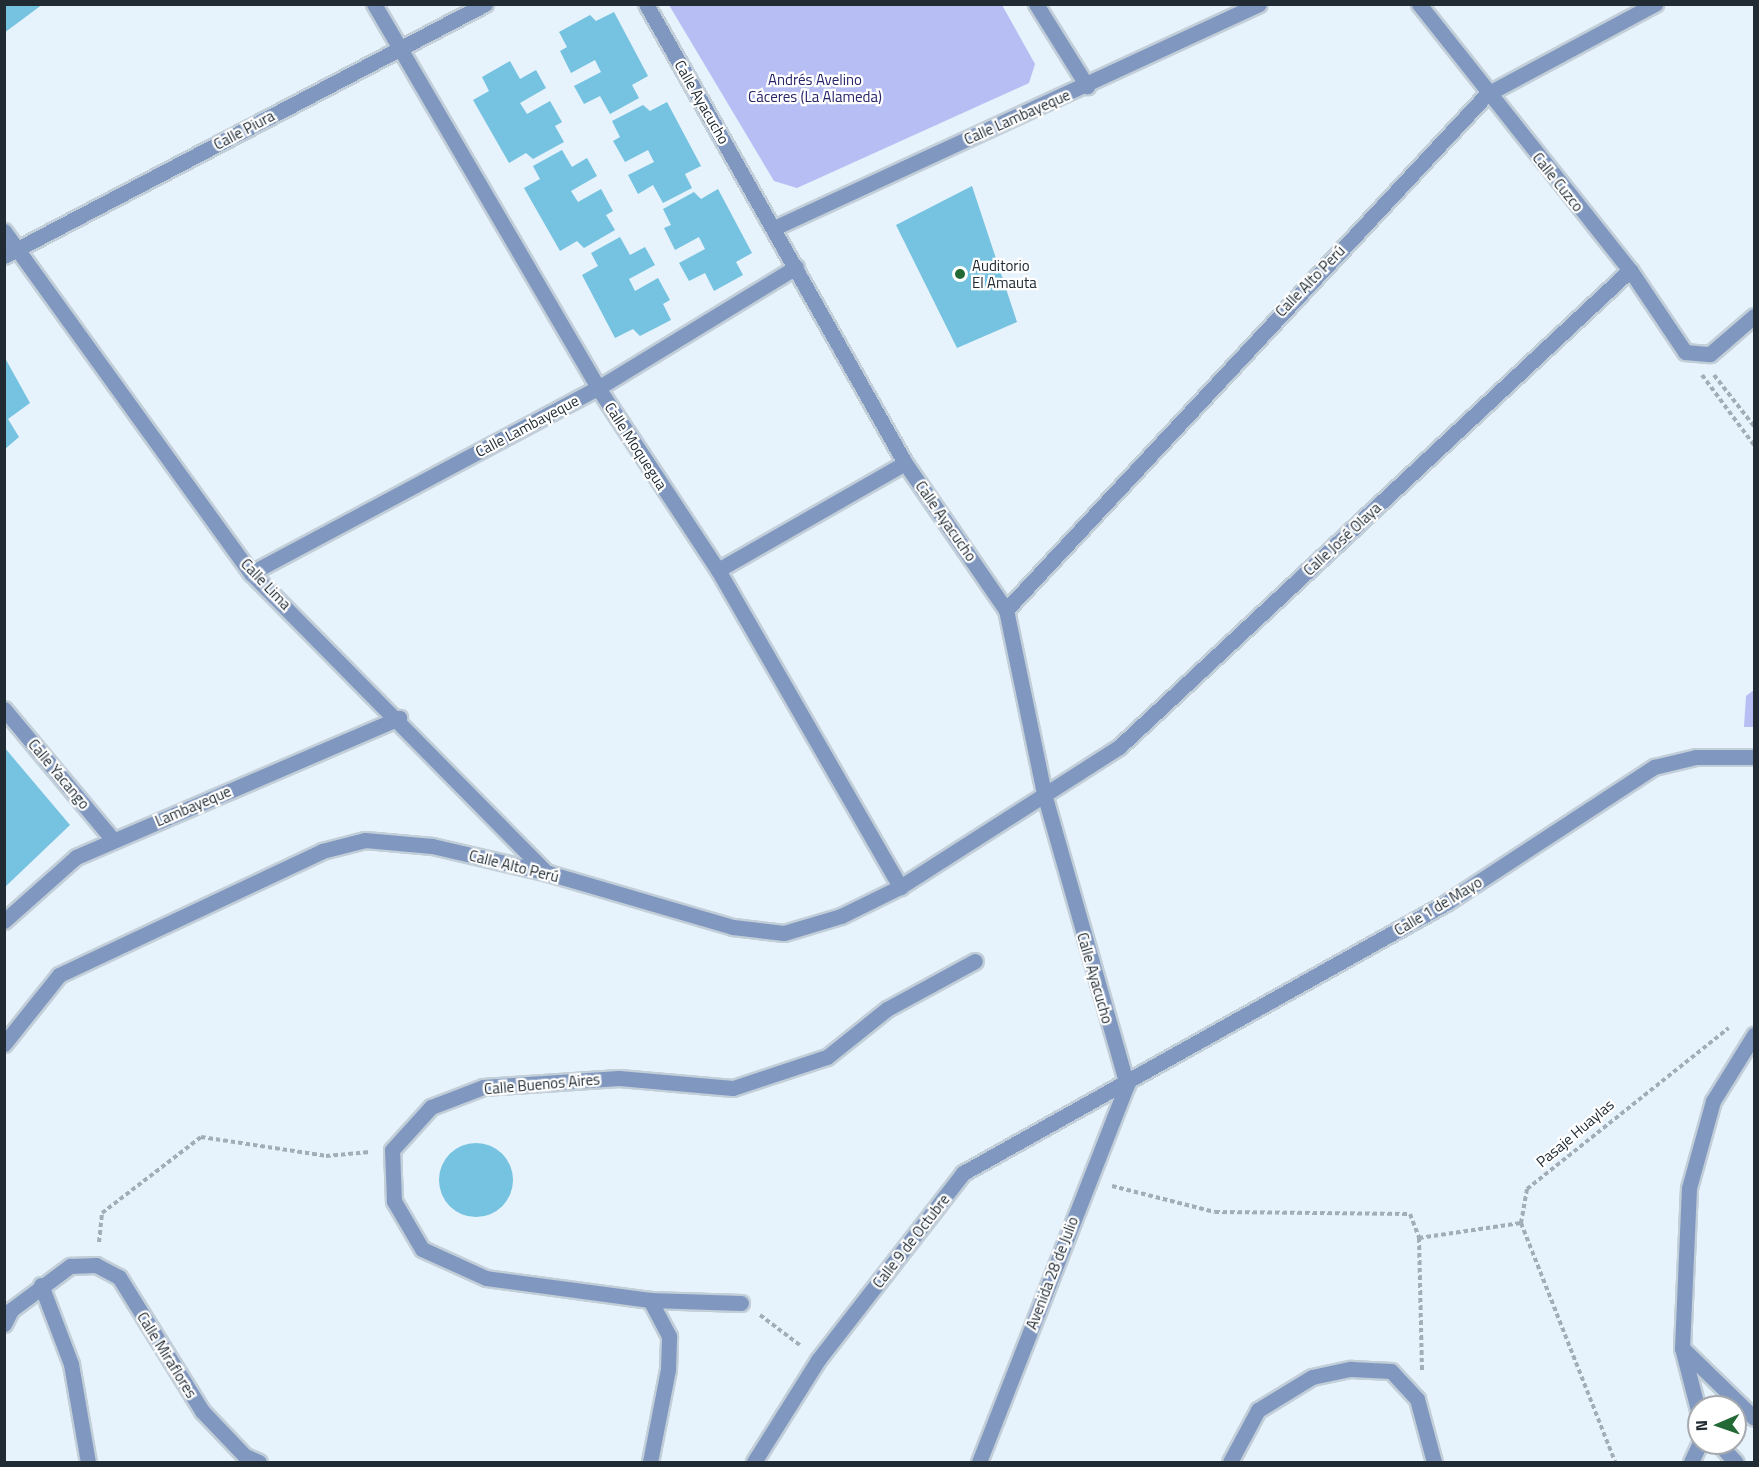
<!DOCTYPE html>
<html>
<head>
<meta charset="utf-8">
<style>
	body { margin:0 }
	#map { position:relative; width:1759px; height:1467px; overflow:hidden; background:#e6f2fc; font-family:"Titillium Web",sans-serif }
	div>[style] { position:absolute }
	.green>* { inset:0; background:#b7bef4 }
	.building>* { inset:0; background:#75c3e0 }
	.round { border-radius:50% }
	.path>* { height:4px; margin-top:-2px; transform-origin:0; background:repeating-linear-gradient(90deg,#a2adb7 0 4.5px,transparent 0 7.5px) }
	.roads { filter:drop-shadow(2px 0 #c2ced8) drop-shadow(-2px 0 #c2ced8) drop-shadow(0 2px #c2ced8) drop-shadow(0 -2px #c2ced8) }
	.service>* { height:15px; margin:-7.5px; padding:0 7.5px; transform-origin:7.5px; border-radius:7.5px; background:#8098c0 }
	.minor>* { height:15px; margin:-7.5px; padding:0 7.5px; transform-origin:7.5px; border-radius:7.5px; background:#8098c0 }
	.tertiary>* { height:15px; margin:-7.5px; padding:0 7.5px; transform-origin:7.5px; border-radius:7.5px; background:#8098c0 }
	.dots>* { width:16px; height:16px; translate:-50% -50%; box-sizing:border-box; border:3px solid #fff; border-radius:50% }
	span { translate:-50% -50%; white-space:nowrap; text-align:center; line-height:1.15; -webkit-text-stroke:4.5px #fff; paint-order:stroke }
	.park-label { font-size:15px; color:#27256a }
	.street-label { font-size:15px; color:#202b34 }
	.poi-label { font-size:15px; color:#202b34 }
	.left { translate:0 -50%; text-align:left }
	.frame { position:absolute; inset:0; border:6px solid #202b34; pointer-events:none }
	.north { position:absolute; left:1687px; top:1395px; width:60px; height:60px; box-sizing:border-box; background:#fff; border:2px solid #a6aaae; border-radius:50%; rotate:268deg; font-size:16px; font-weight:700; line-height:24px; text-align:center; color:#202b34 }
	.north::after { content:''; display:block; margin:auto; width:21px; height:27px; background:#236936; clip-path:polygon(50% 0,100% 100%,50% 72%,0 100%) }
</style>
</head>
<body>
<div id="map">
	<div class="green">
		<div style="clip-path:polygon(669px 5px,1002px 5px,1035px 64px,1029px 83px,797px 188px,774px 181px)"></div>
		<div style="clip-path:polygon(1754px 690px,1754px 727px,1744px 727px,1746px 696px)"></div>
	</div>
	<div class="building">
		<div style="clip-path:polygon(4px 4px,43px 4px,4px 33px)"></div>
		<div style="clip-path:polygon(614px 12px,648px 76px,632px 85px,639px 98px,610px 114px,600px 96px,584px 104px,574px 86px,601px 72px,595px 60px,571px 73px,560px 51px,567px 47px,559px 32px,590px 15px,596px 21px)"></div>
		<div style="clip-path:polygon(510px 61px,520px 79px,536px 70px,546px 88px,520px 103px,527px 114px,550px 101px,562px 122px,555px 126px,564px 142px,533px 159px,526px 153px,509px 163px,473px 100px,489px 91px,482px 77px)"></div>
		<div style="clip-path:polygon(667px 102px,701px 166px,685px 174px,692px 188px,663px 203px,653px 185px,638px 194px,628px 175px,654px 162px,648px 150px,625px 162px,613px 141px,620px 137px,612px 121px,643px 105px,650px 111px)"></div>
		<div style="clip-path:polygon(562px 150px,572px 167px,587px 158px,597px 176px,571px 191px,578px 202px,601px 189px,613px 211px,606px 215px,615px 230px,584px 248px,577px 241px,560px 251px,524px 188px,540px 179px,533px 166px)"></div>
		<div style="clip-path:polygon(972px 186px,1017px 322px,957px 348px,896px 225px)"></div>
		<div style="clip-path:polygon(718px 189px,752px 253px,736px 262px,743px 275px,714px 291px,705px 273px,689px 281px,679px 263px,705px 249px,699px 237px,675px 250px,664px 228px,671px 225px,663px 209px,694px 192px,701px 199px)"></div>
		<div style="clip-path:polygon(620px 237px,630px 255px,645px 247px,655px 265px,629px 279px,635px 291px,658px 278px,670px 300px,663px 304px,671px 320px,640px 336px,633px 329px,615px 338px,582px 275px,598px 266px,591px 253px)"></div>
		<div style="clip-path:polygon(5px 358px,30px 403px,8px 419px,19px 437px,5px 449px)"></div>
		<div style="clip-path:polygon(4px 747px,70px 825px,4px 888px)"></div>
		<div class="round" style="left:439px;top:1143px;width:74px;height:74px"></div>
	</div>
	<div class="path">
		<div style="left:1702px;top:375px;width:87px;rotate:53.4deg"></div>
		<div style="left:1714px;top:375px;width:65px;rotate:51.9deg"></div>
		<div style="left:1112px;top:1186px;width:106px;rotate:14.2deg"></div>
		<div style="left:1215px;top:1212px;width:195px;rotate:0.6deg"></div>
		<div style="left:1410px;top:1214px;width:26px;rotate:69deg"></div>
		<div style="left:1419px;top:1238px;width:133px;rotate:88.7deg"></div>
		<div style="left:1521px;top:1223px;width:35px;rotate:-80deg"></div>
		<div style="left:1527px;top:1189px;width:258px;rotate:-38.6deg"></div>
		<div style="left:1521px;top:1223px;width:257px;rotate:68.5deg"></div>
		<div style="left:1419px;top:1238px;width:103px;rotate:-8.4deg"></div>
		<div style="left:99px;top:1242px;width:29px;rotate:-84deg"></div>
		<div style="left:102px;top:1213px;width:125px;rotate:-37.5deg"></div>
		<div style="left:201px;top:1137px;width:126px;rotate:8.6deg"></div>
		<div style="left:326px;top:1156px;width:44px;rotate:-5.2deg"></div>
		<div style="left:760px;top:1315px;width:51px;rotate:37.1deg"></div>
	</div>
	<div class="roads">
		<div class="service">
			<div style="left:650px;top:1300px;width:91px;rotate:1.9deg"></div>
		</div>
		<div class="minor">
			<div style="left:374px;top:4px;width:445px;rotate:59.7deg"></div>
			<div style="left:598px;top:388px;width:218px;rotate:56.6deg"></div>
			<div style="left:718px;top:570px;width:366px;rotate:60.1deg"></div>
			<div style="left:646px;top:4px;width:527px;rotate:60.57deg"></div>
			<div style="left:905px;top:463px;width:178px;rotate:55.5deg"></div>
			<div style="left:1036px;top:4px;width:97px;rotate:58.1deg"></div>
			<div style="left:1419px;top:4px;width:340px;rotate:51.6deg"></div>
			<div style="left:1630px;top:270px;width:99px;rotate:56.1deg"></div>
			<div style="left:1685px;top:352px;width:25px;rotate:5deg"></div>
			<div style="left:1710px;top:354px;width:58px;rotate:-40.8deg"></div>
			<div style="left:774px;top:228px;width:534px;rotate:-24.79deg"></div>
			<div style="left:4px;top:231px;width:422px;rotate:54.2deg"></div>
			<div style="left:251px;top:573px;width:421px;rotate:45.4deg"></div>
			<div style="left:4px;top:256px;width:543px;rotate:-27.65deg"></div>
			<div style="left:718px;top:570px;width:215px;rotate:-29.8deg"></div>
			<div style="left:251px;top:573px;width:393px;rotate:-28.1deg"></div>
			<div style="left:598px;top:388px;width:232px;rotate:-31.4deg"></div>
			<div style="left:4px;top:709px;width:170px;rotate:50.2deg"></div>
			<div style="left:4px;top:921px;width:96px;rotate:-41.6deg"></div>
			<div style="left:76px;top:857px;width:352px;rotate:-23.3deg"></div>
			<div style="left:4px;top:1044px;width:88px;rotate:-51.4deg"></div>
			<div style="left:59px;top:975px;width:291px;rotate:-25.2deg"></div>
			<div style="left:322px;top:851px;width:44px;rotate:-14.3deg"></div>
			<div style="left:365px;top:840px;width:67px;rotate:5.1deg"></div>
			<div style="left:432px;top:846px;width:119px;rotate:13.1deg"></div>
			<div style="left:548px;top:873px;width:193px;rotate:16.3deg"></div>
			<div style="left:733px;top:927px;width:51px;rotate:6.7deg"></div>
			<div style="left:784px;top:933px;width:59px;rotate:-16.6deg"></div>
			<div style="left:841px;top:916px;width:66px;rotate:-26.2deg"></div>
			<div style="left:900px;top:887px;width:260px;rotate:-32.6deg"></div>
			<div style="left:1119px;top:747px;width:699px;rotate:-43.03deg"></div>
			<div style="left:41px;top:1285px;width:85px;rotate:69.2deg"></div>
			<div style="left:71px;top:1364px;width:99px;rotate:80.2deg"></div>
			<div style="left:4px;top:1324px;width:16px;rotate:-63deg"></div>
			<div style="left:11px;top:1310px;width:74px;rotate:-36.7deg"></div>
			<div style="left:70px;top:1266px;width:26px;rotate:-2deg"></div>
			<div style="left:96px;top:1265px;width:26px;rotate:28deg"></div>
			<div style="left:119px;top:1277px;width:158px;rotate:58.2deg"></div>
			<div style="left:202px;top:1411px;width:62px;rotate:46.3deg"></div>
			<div style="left:245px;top:1456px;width:15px;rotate:23deg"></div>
			<div style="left:1682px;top:1348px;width:100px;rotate:44.2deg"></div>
			<div style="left:1699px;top:1414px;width:68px;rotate:-104.4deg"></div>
			<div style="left:1682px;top:1348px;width:160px;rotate:-87.5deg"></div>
			<div style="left:1689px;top:1188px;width:90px;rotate:-74.6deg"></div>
			<div style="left:1713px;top:1101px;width:78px;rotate:-58.2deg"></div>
			<div style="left:1718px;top:1443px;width:26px;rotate:47deg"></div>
			<div style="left:650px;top:1462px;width:95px;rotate:-79deg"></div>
			<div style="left:668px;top:1369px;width:33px;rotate:-88deg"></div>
			<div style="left:669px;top:1336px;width:41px;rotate:-117.8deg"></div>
			<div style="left:650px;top:1300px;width:165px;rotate:-172.4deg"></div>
			<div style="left:486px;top:1278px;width:70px;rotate:-155.6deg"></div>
			<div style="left:422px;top:1249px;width:56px;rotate:-120.3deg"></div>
			<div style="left:394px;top:1201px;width:51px;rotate:-92.2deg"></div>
			<div style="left:392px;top:1150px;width:58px;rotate:-47.8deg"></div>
			<div style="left:431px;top:1107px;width:56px;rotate:-21deg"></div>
			<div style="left:483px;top:1087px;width:136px;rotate:-3.8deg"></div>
			<div style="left:619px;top:1078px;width:114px;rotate:5deg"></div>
			<div style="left:733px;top:1088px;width:99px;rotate:-18.3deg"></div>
			<div style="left:827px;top:1057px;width:77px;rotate:-38.7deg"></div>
			<div style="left:887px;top:1009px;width:100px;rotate:-28.6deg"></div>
			<div style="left:754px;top:1462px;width:120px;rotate:-57.9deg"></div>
			<div style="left:818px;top:1360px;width:237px;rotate:-52.2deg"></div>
			<div style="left:963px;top:1173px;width:553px;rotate:-29.21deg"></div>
			<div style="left:1446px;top:903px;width:249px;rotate:-33.2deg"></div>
			<div style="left:1654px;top:767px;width:43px;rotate:-13.4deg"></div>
			<div style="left:1696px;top:757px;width:58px"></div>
			<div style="left:1230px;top:1462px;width:59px;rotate:-61.7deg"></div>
			<div style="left:1258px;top:1410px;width:63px;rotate:-31.4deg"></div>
			<div style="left:1312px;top:1377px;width:40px;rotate:-12deg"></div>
			<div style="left:1351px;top:1369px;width:40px;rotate:2.9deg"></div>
			<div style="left:1391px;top:1371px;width:38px;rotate:47deg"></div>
			<div style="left:1417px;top:1399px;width:65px;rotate:74.9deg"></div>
			<div style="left:1691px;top:1462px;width:21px;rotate:-65deg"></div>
		</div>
		<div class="tertiary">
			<div style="left:979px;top:1462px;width:405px;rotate:-68.6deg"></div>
			<div style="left:1127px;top:1085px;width:298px;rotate:-105.9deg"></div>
			<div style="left:1045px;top:798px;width:192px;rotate:-101.7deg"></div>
			<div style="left:1006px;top:610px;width:705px;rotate:-47.01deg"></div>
			<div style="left:1487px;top:94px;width:191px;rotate:-28.2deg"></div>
		</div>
	</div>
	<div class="dots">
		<div style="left:960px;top:274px;background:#236936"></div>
	</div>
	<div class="park-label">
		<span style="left:815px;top:88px">Andrés Avelino<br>Cáceres (La Alameda)</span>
	</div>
	<div class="street-label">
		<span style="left:702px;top:102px;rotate:60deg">Calle Ayacucho</span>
		<span style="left:1017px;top:117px;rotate:-24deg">Calle Lambayeque</span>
		<span style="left:244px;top:130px;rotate:-28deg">Calle Piura</span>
		<span style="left:1558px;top:182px;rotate:51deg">Calle Cuzco</span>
		<span style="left:1310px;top:281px;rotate:-46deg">Calle Alto Perú</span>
		<span style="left:527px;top:426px;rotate:-28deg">Calle Lambayeque</span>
		<span style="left:636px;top:446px;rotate:57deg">Calle Moquegua</span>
		<span style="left:946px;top:521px;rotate:55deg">Calle Ayacucho</span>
		<span style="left:1342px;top:539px;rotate:-43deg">Calle José Olaya</span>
		<span style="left:266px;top:584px;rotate:46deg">Calle Lima</span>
		<span style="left:59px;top:774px;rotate:50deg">Calle Yacango</span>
		<span style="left:193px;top:806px;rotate:-23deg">Lambayeque</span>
		<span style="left:514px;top:866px;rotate:14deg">Calle Alto Perú</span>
		<span style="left:1438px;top:906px;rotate:-31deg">Calle 1 de Mayo</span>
		<span style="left:1095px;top:978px;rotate:74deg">Calle Ayacucho</span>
		<span style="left:542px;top:1084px;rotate:-5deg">Calle Buenos Aires</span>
		<span style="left:1575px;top:1133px;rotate:-40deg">Pasaje Huaylas</span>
		<span style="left:911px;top:1241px;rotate:-52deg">Calle 9 de Octubre</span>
		<span style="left:1052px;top:1273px;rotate:-69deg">Avenida 28 de Julio</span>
		<span style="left:167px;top:1355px;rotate:58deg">Calle Miraflores</span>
	</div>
	<div class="poi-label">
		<span class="left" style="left:972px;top:274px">Auditorio<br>El Amauta</span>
	</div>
	<div class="frame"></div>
	<div class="north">N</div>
</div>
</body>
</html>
